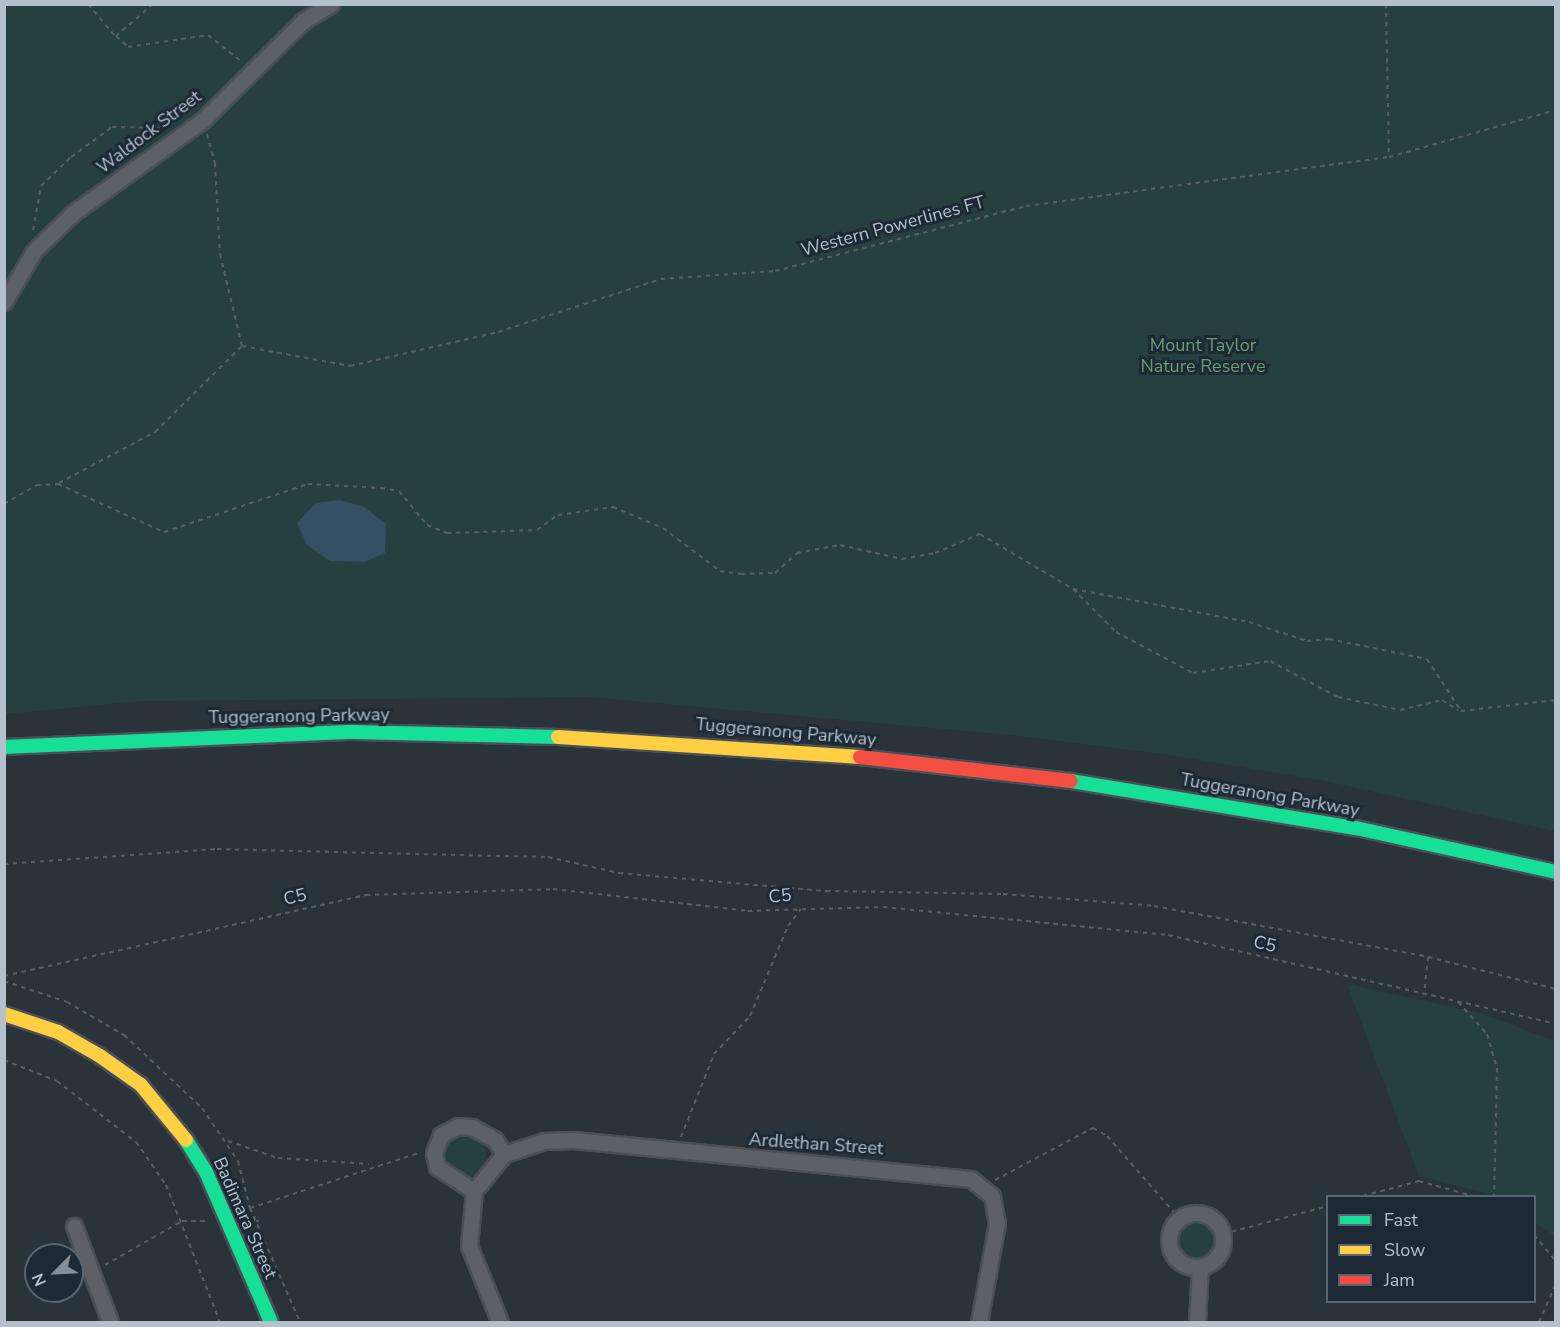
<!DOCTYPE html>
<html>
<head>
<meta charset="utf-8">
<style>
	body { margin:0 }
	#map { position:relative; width:1560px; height:1327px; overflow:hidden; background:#2a333a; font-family:"Nunito Sans",sans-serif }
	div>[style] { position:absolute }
	.green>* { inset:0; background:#264040 }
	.round { border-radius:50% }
	.water>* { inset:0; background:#354f64 }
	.path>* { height:2px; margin-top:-1px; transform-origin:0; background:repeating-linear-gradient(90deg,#596065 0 4.5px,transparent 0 9px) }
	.roads { filter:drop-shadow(2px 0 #494f54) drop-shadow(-2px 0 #494f54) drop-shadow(0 2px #494f54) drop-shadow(0 -2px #494f54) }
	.street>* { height:15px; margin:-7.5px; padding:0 7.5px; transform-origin:7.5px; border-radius:7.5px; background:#5b6167 }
	.street>.ring { margin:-7.5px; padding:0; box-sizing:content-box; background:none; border:15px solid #5b6167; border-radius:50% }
	.fast>* { height:14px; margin:-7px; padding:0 7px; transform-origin:7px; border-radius:7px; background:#16e098 }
	.slow>* { height:14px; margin:-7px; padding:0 7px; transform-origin:7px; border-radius:7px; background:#ffcf43 }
	.jam>* { height:14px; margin:-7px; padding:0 7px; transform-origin:7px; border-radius:7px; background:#f24e42 }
	span { translate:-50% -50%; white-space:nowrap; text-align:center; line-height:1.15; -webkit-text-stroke:6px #1d2a35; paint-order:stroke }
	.street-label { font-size:18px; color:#b4c0cb }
	.park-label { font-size:18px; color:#6a9d6f }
	.frame { position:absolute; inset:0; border:6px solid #b4c0cb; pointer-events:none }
	.legend { position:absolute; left:1326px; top:1195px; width:210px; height:108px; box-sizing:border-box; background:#1d2a35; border:2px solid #596671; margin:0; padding:8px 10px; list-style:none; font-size:18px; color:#b4c0cb }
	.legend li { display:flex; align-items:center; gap:12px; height:30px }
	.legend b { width:30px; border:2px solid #596671 }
	.north { position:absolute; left:24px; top:1243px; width:60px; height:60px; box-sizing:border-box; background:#1d2a35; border:2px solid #596671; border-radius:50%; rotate:246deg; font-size:16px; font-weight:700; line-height:24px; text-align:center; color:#b4c0cb }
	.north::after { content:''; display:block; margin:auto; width:21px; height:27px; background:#848f98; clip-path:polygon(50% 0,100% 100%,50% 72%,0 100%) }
</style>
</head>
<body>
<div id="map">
	<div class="green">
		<div style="clip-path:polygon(5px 5px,1555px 5px,1555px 831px,1320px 780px,1170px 755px,1021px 736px,590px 697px,141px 701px,5px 714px)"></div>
		<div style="clip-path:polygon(1347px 984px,1480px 1013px,1555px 1041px,1555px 1236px,1535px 1223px,1534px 1196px,1496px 1196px,1419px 1176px)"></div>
		<div class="round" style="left:440px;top:1132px;width:46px;height:46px"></div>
		<div class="round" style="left:1174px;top:1218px;width:44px;height:44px"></div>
	</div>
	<div class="water">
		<div style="clip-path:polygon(340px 500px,364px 507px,386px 524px,385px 553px,365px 562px,330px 561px,307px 545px,297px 523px,316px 503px)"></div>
	</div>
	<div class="path">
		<div style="left:88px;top:4px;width:42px;rotate:49.8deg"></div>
		<div style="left:153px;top:4px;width:49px;rotate:139.1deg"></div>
		<div style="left:116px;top:36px;width:16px;rotate:43deg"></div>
		<div style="left:128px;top:47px;width:81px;rotate:-8.5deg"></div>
		<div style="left:208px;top:35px;width:43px;rotate:38.5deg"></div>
		<div style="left:1386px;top:4px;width:153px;rotate:88.9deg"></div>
		<div style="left:207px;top:134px;width:30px;rotate:75deg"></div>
		<div style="left:215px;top:163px;width:91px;rotate:86.9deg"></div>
		<div style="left:220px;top:254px;width:95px;rotate:76.6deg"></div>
		<div style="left:33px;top:230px;width:45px;rotate:-79.7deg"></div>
		<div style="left:41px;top:186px;width:42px;rotate:-44deg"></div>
		<div style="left:71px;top:157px;width:51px;rotate:-36.2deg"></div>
		<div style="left:112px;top:127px;width:54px;rotate:1.1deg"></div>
		<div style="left:242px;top:346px;width:110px;rotate:10.5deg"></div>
		<div style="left:350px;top:366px;width:152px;rotate:-12.9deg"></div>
		<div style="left:498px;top:332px;width:171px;rotate:-18deg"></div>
		<div style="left:661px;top:279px;width:114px;rotate:-4deg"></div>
		<div style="left:775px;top:271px;width:259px;rotate:-14.5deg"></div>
		<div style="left:1026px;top:206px;width:366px;rotate:-7.7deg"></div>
		<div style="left:1389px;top:157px;width:173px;rotate:-15.7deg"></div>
		<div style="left:59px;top:483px;width:109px;rotate:-28deg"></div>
		<div style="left:155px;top:432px;width:122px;rotate:-44.7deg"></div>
		<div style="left:4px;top:504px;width:38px;rotate:-30deg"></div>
		<div style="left:37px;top:485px;width:21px;rotate:-3deg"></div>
		<div style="left:58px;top:484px;width:116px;rotate:24.4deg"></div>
		<div style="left:164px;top:532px;width:152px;rotate:-18.4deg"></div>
		<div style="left:308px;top:484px;width:73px;rotate:3.1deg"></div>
		<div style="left:381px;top:488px;width:18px;rotate:9deg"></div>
		<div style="left:399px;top:491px;width:44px;rotate:50.5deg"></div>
		<div style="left:427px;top:525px;width:22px;rotate:22deg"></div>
		<div style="left:447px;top:533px;width:90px;rotate:-1.9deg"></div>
		<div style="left:537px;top:530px;width:26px;rotate:-36deg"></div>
		<div style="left:558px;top:515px;width:56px;rotate:-8.3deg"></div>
		<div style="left:613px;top:507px;width:54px;rotate:22.8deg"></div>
		<div style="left:663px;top:528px;width:71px;rotate:37deg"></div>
		<div style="left:720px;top:571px;width:21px;rotate:8deg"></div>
		<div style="left:741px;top:574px;width:34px;rotate:-2deg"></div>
		<div style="left:775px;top:573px;width:30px;rotate:-42deg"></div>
		<div style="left:797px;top:553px;width:44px;rotate:-10.5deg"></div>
		<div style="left:840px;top:545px;width:64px;rotate:12.7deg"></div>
		<div style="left:902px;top:559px;width:34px;rotate:-10deg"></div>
		<div style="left:935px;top:553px;width:49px;rotate:-22.9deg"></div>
		<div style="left:980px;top:534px;width:108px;rotate:30.6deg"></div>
		<div style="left:1073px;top:589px;width:179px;rotate:10.6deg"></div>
		<div style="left:1249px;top:622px;width:61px;rotate:18.1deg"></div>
		<div style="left:1307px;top:641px;width:22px;rotate:-5deg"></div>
		<div style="left:1329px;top:639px;width:100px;rotate:11.5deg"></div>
		<div style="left:1427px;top:659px;width:62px;rotate:56.8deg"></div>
		<div style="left:1461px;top:711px;width:96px;rotate:-6.6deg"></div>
		<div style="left:1073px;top:589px;width:61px;rotate:45deg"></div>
		<div style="left:1116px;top:632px;width:87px;rotate:28deg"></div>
		<div style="left:1193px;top:673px;width:78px;rotate:-8.9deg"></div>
		<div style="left:1270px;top:661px;width:77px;rotate:27.9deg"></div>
		<div style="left:1338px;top:697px;width:63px;rotate:11.8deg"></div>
		<div style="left:1400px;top:710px;width:43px;rotate:-13.4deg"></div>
		<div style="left:1442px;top:700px;width:19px;rotate:32deg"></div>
		<div style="left:4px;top:864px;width:214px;rotate:-4deg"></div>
		<div style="left:217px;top:849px;width:331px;rotate:1.4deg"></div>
		<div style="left:548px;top:857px;width:73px;rotate:12.7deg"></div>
		<div style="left:619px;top:873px;width:208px;rotate:5deg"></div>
		<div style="left:826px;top:891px;width:177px;rotate:1deg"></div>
		<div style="left:1003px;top:894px;width:151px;rotate:4.5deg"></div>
		<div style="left:1154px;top:906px;width:279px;rotate:10.5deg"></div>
		<div style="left:1428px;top:957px;width:37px;rotate:96deg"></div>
		<div style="left:1428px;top:957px;width:132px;rotate:14deg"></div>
		<div style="left:4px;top:976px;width:371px;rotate:-12.6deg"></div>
		<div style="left:366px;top:895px;width:187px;rotate:-1.8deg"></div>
		<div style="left:553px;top:889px;width:196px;rotate:6.4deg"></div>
		<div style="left:748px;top:911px;width:135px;rotate:-1.7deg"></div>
		<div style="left:883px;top:907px;width:286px;rotate:5.6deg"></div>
		<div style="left:1168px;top:935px;width:398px;rotate:12.9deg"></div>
		<div style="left:4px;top:981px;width:66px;rotate:18.4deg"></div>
		<div style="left:67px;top:1002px;width:66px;rotate:30.1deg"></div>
		<div style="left:124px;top:1035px;width:107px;rotate:43.1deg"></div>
		<div style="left:202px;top:1108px;width:64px;rotate:55.8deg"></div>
		<div style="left:238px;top:1161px;width:49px;rotate:75.7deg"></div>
		<div style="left:250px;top:1208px;width:124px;rotate:66.3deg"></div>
		<div style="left:1458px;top:1002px;width:43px;rotate:47.8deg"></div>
		<div style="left:1487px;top:1034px;width:35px;rotate:74deg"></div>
		<div style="left:1497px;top:1068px;width:128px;rotate:91.3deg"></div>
		<div style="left:4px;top:1060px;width:57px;rotate:21.6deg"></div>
		<div style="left:57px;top:1081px;width:100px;rotate:37.7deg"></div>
		<div style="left:136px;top:1142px;width:52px;rotate:55.1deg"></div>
		<div style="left:166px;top:1185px;width:147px;rotate:68.5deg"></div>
		<div style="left:681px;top:1137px;width:89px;rotate:-68.3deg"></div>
		<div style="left:714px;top:1054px;width:52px;rotate:-46.5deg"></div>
		<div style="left:750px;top:1016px;width:98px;rotate:-67.1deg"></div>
		<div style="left:788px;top:926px;width:21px;rotate:-53deg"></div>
		<div style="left:228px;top:1141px;width:53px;rotate:18.8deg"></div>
		<div style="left:278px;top:1158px;width:91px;rotate:3.8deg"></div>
		<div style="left:995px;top:1180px;width:111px;rotate:-28deg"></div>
		<div style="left:1093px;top:1128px;width:16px;rotate:30deg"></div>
		<div style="left:1107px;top:1136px;width:109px;rotate:48.7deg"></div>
		<div style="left:1363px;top:1196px;width:58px;rotate:-15deg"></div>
		<div style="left:1419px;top:1181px;width:56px;rotate:15.5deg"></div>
		<div style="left:250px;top:1208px;width:180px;rotate:-18.1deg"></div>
		<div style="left:247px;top:1221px;width:12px"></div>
		<div style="left:1223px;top:1234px;width:109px;rotate:-14.9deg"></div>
		<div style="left:1534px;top:1235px;width:34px;rotate:50deg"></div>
		<div style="left:105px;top:1265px;width:89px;rotate:-29.7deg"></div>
		<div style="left:182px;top:1221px;width:26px"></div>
		<div style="left:1539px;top:1322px;width:42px;rotate:-65.9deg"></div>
	</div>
	<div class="roads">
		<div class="street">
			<div style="left:4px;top:302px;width:59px;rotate:-59.5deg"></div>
			<div style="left:34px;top:251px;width:54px;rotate:-44.3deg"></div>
			<div style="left:73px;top:213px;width:160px;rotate:-35.6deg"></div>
			<div style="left:203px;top:120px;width:141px;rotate:-44.7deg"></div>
			<div style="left:303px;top:21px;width:33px;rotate:-31deg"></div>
			<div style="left:474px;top:1191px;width:44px;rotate:-147deg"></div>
			<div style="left:437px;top:1167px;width:14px;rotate:-102deg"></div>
			<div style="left:434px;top:1153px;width:19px;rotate:-69deg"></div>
			<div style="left:441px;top:1135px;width:19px;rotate:-28deg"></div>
			<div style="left:458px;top:1126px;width:14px;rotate:4deg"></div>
			<div style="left:472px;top:1127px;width:26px;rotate:29deg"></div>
			<div style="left:495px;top:1140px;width:17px;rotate:57deg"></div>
			<div class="ring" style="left:1169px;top:1213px;width:39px;height:39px"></div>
			<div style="left:74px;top:1226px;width:103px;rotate:69.4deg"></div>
			<div style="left:500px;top:1322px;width:82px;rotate:-112.2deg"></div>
			<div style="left:469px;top:1246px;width:55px;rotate:-84.8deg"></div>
			<div style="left:474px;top:1191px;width:48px;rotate:-51deg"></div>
			<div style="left:504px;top:1154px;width:42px;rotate:-18deg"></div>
			<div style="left:544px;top:1141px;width:30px;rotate:-2deg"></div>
			<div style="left:574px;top:1140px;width:399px;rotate:5.6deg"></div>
			<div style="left:971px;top:1179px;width:27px;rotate:39deg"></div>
			<div style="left:992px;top:1196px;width:27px;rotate:80deg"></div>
			<div style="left:997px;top:1223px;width:101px;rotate:100.3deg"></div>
			<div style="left:1197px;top:1322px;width:55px;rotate:-86.9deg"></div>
		</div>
		<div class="fast">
			<div style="left:4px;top:747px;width:349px;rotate:-2.5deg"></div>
			<div style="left:353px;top:732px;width:205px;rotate:1.4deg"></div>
			<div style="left:1071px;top:781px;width:289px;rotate:9.4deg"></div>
			<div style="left:1356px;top:828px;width:205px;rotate:12.4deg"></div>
			<div style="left:186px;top:1140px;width:38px;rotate:58deg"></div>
			<div style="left:206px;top:1172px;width:163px;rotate:66.6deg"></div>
		</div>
		<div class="slow">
			<div style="left:558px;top:737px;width:303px;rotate:3.8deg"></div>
			<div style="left:4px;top:1014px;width:57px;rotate:18.4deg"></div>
			<div style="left:58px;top:1032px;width:48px;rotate:29.7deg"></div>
			<div style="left:100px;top:1056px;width:50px;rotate:35.3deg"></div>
			<div style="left:141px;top:1085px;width:71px;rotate:50.7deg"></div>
		</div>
		<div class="jam">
			<div style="left:860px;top:757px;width:212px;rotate:6.5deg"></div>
		</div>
	</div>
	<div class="street-label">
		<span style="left:149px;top:132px;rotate:-37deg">Waldock Street</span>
		<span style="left:893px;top:226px;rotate:-15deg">Western Powerlines FT</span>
		<span style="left:299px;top:716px;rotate:-1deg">Tuggeranong Parkway</span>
		<span style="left:786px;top:732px;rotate:5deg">Tuggeranong Parkway</span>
		<span style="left:1270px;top:795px;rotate:10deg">Tuggeranong Parkway</span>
		<span style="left:780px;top:896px;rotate:-5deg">C5</span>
		<span style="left:295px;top:897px;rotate:-13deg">C5</span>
		<span style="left:1265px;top:944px;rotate:13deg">C5</span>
		<span style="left:816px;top:1144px;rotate:4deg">Ardlethan Street</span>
		<span style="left:245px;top:1218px;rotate:66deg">Badimara Street</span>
	</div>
	<div class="park-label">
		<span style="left:1203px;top:356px">Mount Taylor<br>Nature Reserve</span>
	</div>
	<div class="frame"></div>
	<ul class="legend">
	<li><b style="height:8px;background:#16e098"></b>Fast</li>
	<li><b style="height:8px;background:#ffcf43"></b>Slow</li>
	<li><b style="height:8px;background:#f24e42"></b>Jam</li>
	</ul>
	<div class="north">N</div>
</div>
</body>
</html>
